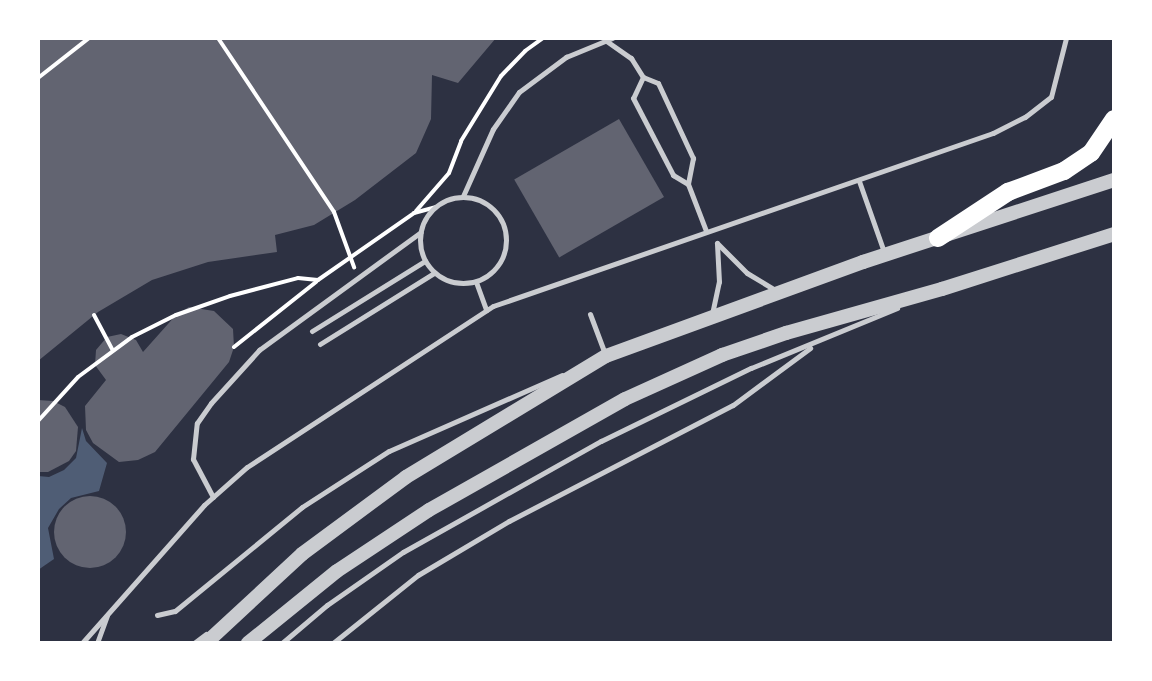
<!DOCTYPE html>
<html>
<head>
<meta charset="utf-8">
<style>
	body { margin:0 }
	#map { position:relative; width:1152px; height:681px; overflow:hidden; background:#2d3142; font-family:Merriweather,serif }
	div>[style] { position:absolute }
	.water>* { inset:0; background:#4f5d75 }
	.building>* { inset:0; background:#626471; transform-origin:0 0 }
	.round { border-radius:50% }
	.path>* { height:4px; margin:-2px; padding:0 2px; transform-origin:2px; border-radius:2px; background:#fff }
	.service>* { height:5px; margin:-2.5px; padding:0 2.5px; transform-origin:2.5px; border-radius:2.5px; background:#caccd0 }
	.service>.ring { margin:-2.5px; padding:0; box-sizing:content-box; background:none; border:5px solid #caccd0; border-radius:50% }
	.tertiary>* { height:14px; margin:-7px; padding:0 7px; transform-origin:7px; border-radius:7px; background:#caccd0 }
	.primary>* { height:18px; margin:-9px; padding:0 9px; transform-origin:9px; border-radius:9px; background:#fff }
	span { translate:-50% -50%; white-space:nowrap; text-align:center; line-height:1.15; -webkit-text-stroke:8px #fff; paint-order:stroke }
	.frame { position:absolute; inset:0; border:40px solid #fff; pointer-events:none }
</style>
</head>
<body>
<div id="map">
	<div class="water">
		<div style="clip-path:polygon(82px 428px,86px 441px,107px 463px,99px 491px,71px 498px,59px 509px,48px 528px,54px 559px,38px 570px,38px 476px,49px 477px,64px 470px,76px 458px)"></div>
	</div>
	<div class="building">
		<div style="clip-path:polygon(38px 38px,496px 38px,458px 83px,432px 75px,431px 119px,416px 153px,355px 200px,314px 225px,275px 235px,277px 252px,208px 262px,152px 280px,98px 312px,38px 361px)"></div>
		<div style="left:619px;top:119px;width:90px;height:121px;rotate:60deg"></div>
		<div style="clip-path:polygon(189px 307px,214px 311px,233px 329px,234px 347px,229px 362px,155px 452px,138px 460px,119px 462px,93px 443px,86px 430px,85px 406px,106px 380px,95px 365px,96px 350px,107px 337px,121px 334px,136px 340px,143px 352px,176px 315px)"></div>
		<div style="clip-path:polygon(38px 400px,53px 401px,65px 407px,78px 427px,76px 451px,69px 461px,48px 472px,38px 472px)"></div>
		<div class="round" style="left:54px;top:496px;width:72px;height:72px"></div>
	</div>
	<div class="path">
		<div style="left:218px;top:38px;width:209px;rotate:56.3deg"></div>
		<div style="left:334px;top:212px;width:59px;rotate:70deg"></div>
		<div style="left:38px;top:78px;width:65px;rotate:-38.1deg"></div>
		<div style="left:416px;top:211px;width:50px;rotate:-49deg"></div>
		<div style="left:449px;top:173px;width:34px;rotate:-69deg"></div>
		<div style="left:461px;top:141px;width:76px;rotate:-58.4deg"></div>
		<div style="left:501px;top:76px;width:35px;rotate:-46deg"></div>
		<div style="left:525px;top:51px;width:22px;rotate:-36deg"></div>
		<div style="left:94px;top:315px;width:40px;rotate:62deg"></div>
		<div style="left:234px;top:347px;width:105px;rotate:-38.4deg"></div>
		<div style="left:38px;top:421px;width:59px;rotate:-47.7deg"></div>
		<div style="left:78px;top:377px;width:67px;rotate:-36.5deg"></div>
		<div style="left:132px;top:337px;width:49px;rotate:-26.6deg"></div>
		<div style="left:176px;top:315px;width:57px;rotate:-19.4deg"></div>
		<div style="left:230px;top:296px;width:70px;rotate:-14.8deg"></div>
		<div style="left:298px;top:278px;width:20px;rotate:6deg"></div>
		<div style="left:318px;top:280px;width:117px;rotate:-34.9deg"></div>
		<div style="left:414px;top:213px;width:23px;rotate:-15deg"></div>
	</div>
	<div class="service">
		<div style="left:605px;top:40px;width:32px;rotate:35deg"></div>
		<div style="left:631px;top:58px;width:22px;rotate:58deg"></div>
		<div style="left:643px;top:77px;width:16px;rotate:22deg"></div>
		<div style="left:658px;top:83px;width:83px;rotate:65deg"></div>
		<div style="left:693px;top:158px;width:26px;rotate:101deg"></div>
		<div style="left:688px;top:184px;width:50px;rotate:69deg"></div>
		<div style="left:643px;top:77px;width:23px;rotate:115deg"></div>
		<div style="left:633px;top:98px;width:87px;rotate:62.5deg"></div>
		<div style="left:673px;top:175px;width:17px;rotate:31deg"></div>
		<div style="left:859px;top:181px;width:75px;rotate:70.6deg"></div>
		<div style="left:463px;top:196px;width:73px;rotate:-65.9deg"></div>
		<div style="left:493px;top:129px;width:45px;rotate:-54.9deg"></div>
		<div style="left:519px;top:92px;width:59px;rotate:-36.7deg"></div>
		<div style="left:566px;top:57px;width:50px;rotate:-22.4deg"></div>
		<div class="ring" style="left:420px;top:197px;width:81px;height:81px"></div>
		<div style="left:476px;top:282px;width:30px;rotate:70deg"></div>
		<div style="left:590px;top:314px;width:43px;rotate:69.4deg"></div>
		<div style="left:712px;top:314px;width:33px;rotate:-78deg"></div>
		<div style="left:719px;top:282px;width:39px;rotate:-93deg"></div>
		<div style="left:717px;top:243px;width:42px;rotate:45deg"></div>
		<div style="left:747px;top:273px;width:35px;rotate:31deg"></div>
		<div style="left:312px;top:331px;width:133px;rotate:-31.8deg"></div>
		<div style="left:320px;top:344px;width:134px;rotate:-31.9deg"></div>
		<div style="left:213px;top:497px;width:43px;rotate:-117.8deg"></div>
		<div style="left:193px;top:459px;width:36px;rotate:-84deg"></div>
		<div style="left:197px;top:423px;width:24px;rotate:-55deg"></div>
		<div style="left:211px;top:403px;width:72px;rotate:-47.8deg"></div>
		<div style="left:259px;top:350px;width:200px;rotate:-36.1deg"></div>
		<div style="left:157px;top:615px;width:18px;rotate:-13deg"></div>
		<div style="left:175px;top:611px;width:164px;rotate:-39.3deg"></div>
		<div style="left:302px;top:507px;width:103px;rotate:-32.8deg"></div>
		<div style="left:389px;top:451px;width:189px;rotate:-23.7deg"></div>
		<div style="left:82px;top:643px;width:184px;rotate:-48.5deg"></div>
		<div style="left:204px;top:505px;width:57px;rotate:-41.5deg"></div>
		<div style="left:247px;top:467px;width:294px;rotate:-33.2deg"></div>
		<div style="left:493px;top:306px;width:529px;rotate:-19.09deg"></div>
		<div style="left:993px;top:133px;width:36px;rotate:-27deg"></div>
		<div style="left:1025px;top:117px;width:33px;rotate:-38deg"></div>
		<div style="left:1051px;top:97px;width:61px;rotate:-75.7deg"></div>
		<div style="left:97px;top:643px;width:29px;rotate:-70deg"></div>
		<div style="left:194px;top:643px;width:15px;rotate:-37deg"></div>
		<div style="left:282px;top:643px;width:59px;rotate:-40.2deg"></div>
		<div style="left:327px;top:605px;width:93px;rotate:-34.9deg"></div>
		<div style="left:403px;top:552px;width:227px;rotate:-29.3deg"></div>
		<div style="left:601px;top:441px;width:167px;rotate:-26deg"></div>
		<div style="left:751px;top:368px;width:158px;rotate:-22.3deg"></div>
		<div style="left:333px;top:643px;width:109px;rotate:-38.7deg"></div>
		<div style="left:418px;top:575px;width:106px;rotate:-30.7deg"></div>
		<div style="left:509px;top:521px;width:252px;rotate:-27.4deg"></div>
		<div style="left:733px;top:405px;width:96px;rotate:-36.5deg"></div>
	</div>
	<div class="tertiary">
		<div style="left:206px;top:643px;width:131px;rotate:-42.8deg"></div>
		<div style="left:302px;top:554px;width:129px;rotate:-36.5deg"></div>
		<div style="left:406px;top:477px;width:234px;rotate:-31.2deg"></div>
		<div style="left:606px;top:356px;width:274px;rotate:-20.1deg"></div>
		<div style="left:863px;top:262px;width:264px;rotate:-18.1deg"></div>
		<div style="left:248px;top:643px;width:114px;rotate:-39deg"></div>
		<div style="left:337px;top:571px;width:110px;rotate:-33.5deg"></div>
		<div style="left:429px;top:510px;width:225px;rotate:-29.5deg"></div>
		<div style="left:625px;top:399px;width:107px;rotate:-24.4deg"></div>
		<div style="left:722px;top:355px;width:68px;rotate:-19deg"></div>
		<div style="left:786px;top:333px;width:162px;rotate:-15.8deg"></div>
		<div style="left:942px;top:289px;width:181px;rotate:-17.7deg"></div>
	</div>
	<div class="primary">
		<div style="left:938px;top:238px;width:84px;rotate:-33.3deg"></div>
		<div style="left:1008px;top:192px;width:60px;rotate:-20.6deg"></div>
		<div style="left:1064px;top:171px;width:32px;rotate:-34deg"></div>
		<div style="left:1091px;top:153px;width:41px;rotate:-55.9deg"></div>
	</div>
	<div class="frame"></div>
</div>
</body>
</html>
